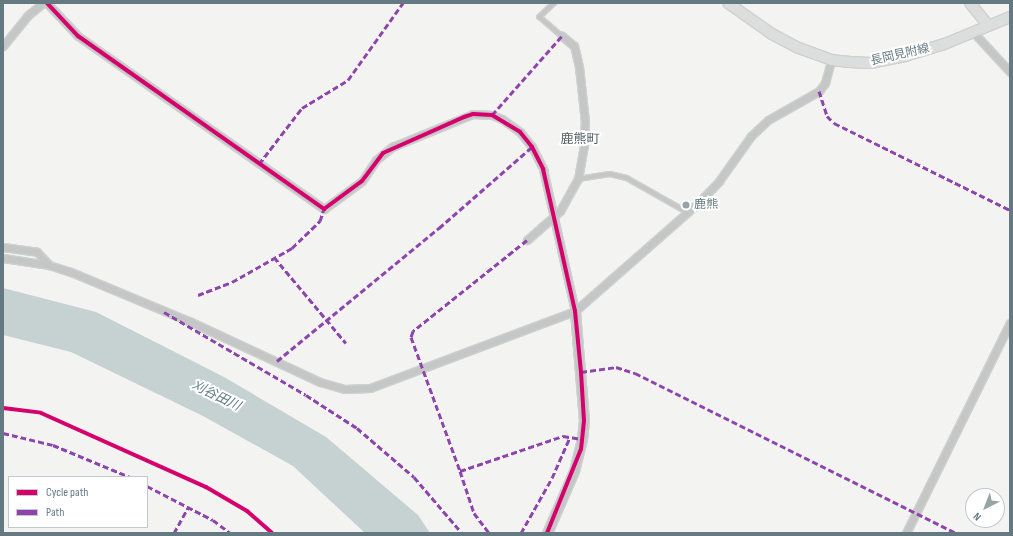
<!DOCTYPE html>
<html>
<head>
<meta charset="utf-8">
<style>
	body { margin:0 }
	#map { position:relative; width:1013px; height:536px; overflow:hidden; background:#f3f3f1; font-family:"Sofia Sans Condensed","Noto Sans JP",sans-serif }
	div>[style] { position:absolute }
	.water>* { inset:0; background:#c6d1d2 }
	.roads { filter:drop-shadow(1px 0 #cfd1d1) drop-shadow(-1px 0 #cfd1d1) drop-shadow(0 1px #cfd1d1) drop-shadow(0 -1px #cfd1d1) }
	.service>* { height:3.5px; margin:-1.75px; padding:0 1.75px; transform-origin:1.75px; border-radius:1.75px; background:#c5c7c7 }
	.minor>* { height:7px; margin:-3.5px; padding:0 3.5px; transform-origin:3.5px; border-radius:3.5px; background:#c5c7c7 }
	.tertiary>* { height:9px; margin:-4.5px; padding:0 4.5px; transform-origin:4.5px; border-radius:4.5px; background:#c5c7c7 }
	.secondary>* { height:10px; margin:-5px; padding:0 5px; transform-origin:5px; border-radius:5px; background:#dcdddd }
	.quiet>* { height:3px; margin-top:-1.5px; transform-origin:0; background:repeating-linear-gradient(90deg,#8e44ad 0 6px,transparent 0 9px) }
	.cycleway>* { height:4px; margin:-2px; padding:0 2px; transform-origin:2px; border-radius:2px; background:#d6006c }
	.dots>* { width:11px; height:11px; translate:-50% -50%; box-sizing:border-box; border:2px solid #fff; border-radius:50% }
	span { translate:-50% -50%; white-space:nowrap; text-align:center; line-height:1.15; -webkit-text-stroke:4px #fff; paint-order:stroke }
	.street-label { font-size:12px; color:#647981 }
	.poi-label { font-size:12px; color:#647981 }
	.left { translate:0 -50%; text-align:left }
	.neighbourhood-label { font-size:13px; color:#526066 }
	.water-label { font-size:13px; color:#5f7b7e; font-style:italic }
	.frame { position:absolute; inset:0; border:4px solid #647981; pointer-events:none }
	.legend { position:absolute; left:8px; top:476px; width:140px; height:52px; box-sizing:border-box; background:#fff; border:1px solid #c1c9cd; margin:0; padding:5px 7px; list-style:none; font-size:12px; color:#647981 }
	.legend li { display:flex; align-items:center; gap:8px; height:20px }
	.legend b { width:20px; border:1px solid #c1c9cd }
	.north { position:absolute; left:965px; top:488px; width:40px; height:40px; box-sizing:border-box; background:#fff; border:1px solid #c1c9cd; border-radius:50%; rotate:222deg; font-size:11px; font-weight:700; line-height:16px; text-align:center; color:#647981 }
	.north::after { content:''; display:block; margin:auto; width:14px; height:18px; background:#96a4a8; clip-path:polygon(50% 0,100% 100%,50% 72%,0 100%) }
</style>
</head>
<body>
<div id="map">
	<div class="water">
		<div style="clip-path:polygon(3px 288px,96px 312px,224px 377px,326px 437px,418px 515px,430px 533px,365px 533px,293px 466px,203px 416px,71px 352px,3px 335px)"></div>
	</div>
	<div class="roads">
		<div class="service">
			<div style="left:555px;top:3px;width:21px;rotate:137deg"></div>
			<div style="left:540px;top:17px;width:29px;rotate:41deg"></div>
			<div style="left:578px;top:179px;width:32px;rotate:-9deg"></div>
			<div style="left:610px;top:174px;width:17px;rotate:13deg"></div>
			<div style="left:627px;top:178px;width:69px;rotate:29.5deg"></div>
		</div>
		<div class="minor">
			<div style="left:47px;top:3px;width:45px;rotate:46.8deg"></div>
			<div style="left:78px;top:36px;width:301px;rotate:35.1deg"></div>
			<div style="left:324px;top:209px;width:47px;rotate:-36.4deg"></div>
			<div style="left:362px;top:181px;width:25px;rotate:-56deg"></div>
			<div style="left:376px;top:160px;width:21px;rotate:-39deg"></div>
			<div style="left:392px;top:147px;width:87px;rotate:-22.2deg"></div>
			<div style="left:473px;top:114px;width:19px;rotate:3deg"></div>
			<div style="left:492px;top:115px;width:11px;rotate:22deg"></div>
			<div style="left:502px;top:119px;width:22px;rotate:36deg"></div>
			<div style="left:520px;top:132px;width:19px;rotate:51deg"></div>
			<div style="left:532px;top:147px;width:25px;rotate:63deg"></div>
			<div style="left:543px;top:169px;width:146px;rotate:77.3deg"></div>
			<div style="left:973px;top:32px;width:54px;rotate:47.2deg"></div>
			<div style="left:3px;top:46px;width:38px;rotate:-51deg"></div>
			<div style="left:27px;top:16px;width:21px;rotate:-39deg"></div>
			<div style="left:527px;top:240px;width:44px;rotate:-41.3deg"></div>
			<div style="left:560px;top:211px;width:37px;rotate:-61deg"></div>
			<div style="left:578px;top:179px;width:35px;rotate:-80deg"></div>
			<div style="left:584px;top:145px;width:23px;rotate:-88deg"></div>
			<div style="left:585px;top:122px;width:55px;rotate:-96.2deg"></div>
			<div style="left:579px;top:67px;width:22px;rotate:-103deg"></div>
			<div style="left:574px;top:46px;width:16px;rotate:-140deg"></div>
			<div style="left:3px;top:247px;width:34px;rotate:8deg"></div>
			<div style="left:37px;top:252px;width:18px;rotate:47deg"></div>
			<div style="left:3px;top:258px;width:47px;rotate:8.7deg"></div>
			<div style="left:49px;top:265px;width:23px;rotate:18deg"></div>
			<div style="left:71px;top:272px;width:128px;rotate:22.6deg"></div>
			<div style="left:189px;top:321px;width:145px;rotate:25deg"></div>
			<div style="left:320px;top:382px;width:25px;rotate:16deg"></div>
			<div style="left:344px;top:389px;width:26px;rotate:-2deg"></div>
			<div style="left:370px;top:388px;width:219px;rotate:-20.6deg"></div>
			<div style="left:575px;top:311px;width:167px;rotate:-41.3deg"></div>
			<div style="left:700px;top:201px;width:28px;rotate:-46deg"></div>
			<div style="left:719px;top:181px;width:55px;rotate:-54.6deg"></div>
			<div style="left:751px;top:136px;width:23px;rotate:-43deg"></div>
			<div style="left:768px;top:120px;width:59px;rotate:-29.6deg"></div>
			<div style="left:819px;top:91px;width:10px;rotate:-53deg"></div>
			<div style="left:825px;top:83px;width:24px;rotate:-75deg"></div>
			<div style="left:906px;top:533px;width:234px;rotate:-63.7deg"></div>
		</div>
		<div class="tertiary">
			<div style="left:547px;top:533px;width:68px;rotate:-66.5deg"></div>
			<div style="left:574px;top:471px;width:33px;rotate:-76deg"></div>
			<div style="left:582px;top:439px;width:18px;rotate:-84deg"></div>
			<div style="left:584px;top:421px;width:110px;rotate:-94.7deg"></div>
		</div>
		<div class="secondary">
			<div style="left:728px;top:3px;width:54px;rotate:35.2deg"></div>
			<div style="left:772px;top:34px;width:27px;rotate:28deg"></div>
			<div style="left:796px;top:47px;width:37px;rotate:20deg"></div>
			<div style="left:831px;top:60px;width:19px;rotate:6deg"></div>
			<div style="left:850px;top:62px;width:20px;rotate:3deg"></div>
			<div style="left:870px;top:63px;width:36px;rotate:-11deg"></div>
			<div style="left:905px;top:56px;width:39px;rotate:-17deg"></div>
			<div style="left:942px;top:45px;width:74px;rotate:-22.4deg"></div>
			<div style="left:970px;top:3px;width:28px;rotate:51deg"></div>
		</div>
	</div>
	<div class="quiet">
		<div style="left:819px;top:91px;width:26px;rotate:72deg"></div>
		<div style="left:827px;top:116px;width:10px;rotate:45deg"></div>
		<div style="left:834px;top:123px;width:196px;rotate:26.3deg"></div>
		<div style="left:492px;top:115px;width:106px;rotate:-48.5deg"></div>
		<div style="left:259px;top:164px;width:71px;rotate:-52.5deg"></div>
		<div style="left:302px;top:108px;width:54px;rotate:-31.3deg"></div>
		<div style="left:348px;top:80px;width:95px;rotate:-54.5deg"></div>
		<div style="left:527px;top:240px;width:146px;rotate:141.4deg"></div>
		<div style="left:413px;top:331px;width:6px;rotate:108deg"></div>
		<div style="left:411px;top:337px;width:143px;rotate:69.9deg"></div>
		<div style="left:460px;top:471px;width:109px;rotate:-18.8deg"></div>
		<div style="left:563px;top:436px;width:19px;rotate:9deg"></div>
		<div style="left:274px;top:257px;width:112px;rotate:50.1deg"></div>
		<div style="left:198px;top:295px;width:36px;rotate:-21deg"></div>
		<div style="left:232px;top:282px;width:69px;rotate:-29.5deg"></div>
		<div style="left:292px;top:248px;width:39px;rotate:-44deg"></div>
		<div style="left:320px;top:221px;width:13px;rotate:-72deg"></div>
		<div style="left:164px;top:312px;width:164px;rotate:30.3deg"></div>
		<div style="left:306px;top:395px;width:61px;rotate:32.9deg"></div>
		<div style="left:357px;top:428px;width:75px;rotate:40.7deg"></div>
		<div style="left:414px;top:477px;width:74px;rotate:49.4deg"></div>
		<div style="left:277px;top:361px;width:210px;rotate:-39.4deg"></div>
		<div style="left:439px;top:228px;width:123px;rotate:-41.1deg"></div>
		<div style="left:581px;top:372px;width:35px;rotate:-8deg"></div>
		<div style="left:616px;top:367px;width:20px;rotate:18deg"></div>
		<div style="left:635px;top:373px;width:359px;rotate:26.5deg"></div>
		<div style="left:3px;top:433px;width:51px;rotate:13.5deg"></div>
		<div style="left:53px;top:445px;width:83px;rotate:22.6deg"></div>
		<div style="left:460px;top:471px;width:44px;rotate:71.6deg"></div>
		<div style="left:474px;top:513px;width:25px;rotate:53deg"></div>
		<div style="left:147px;top:486px;width:74px;rotate:27.3deg"></div>
		<div style="left:213px;top:520px;width:21px;rotate:37deg"></div>
		<div style="left:174px;top:533px;width:29px;rotate:-61deg"></div>
		<div style="left:521px;top:533px;width:63px;rotate:-60.6deg"></div>
		<div style="left:552px;top:478px;width:45px;rotate:-66.3deg"></div>
	</div>
	<div class="cycleway">
		<div style="left:47px;top:3px;width:45px;rotate:46.8deg"></div>
		<div style="left:78px;top:36px;width:301px;rotate:35.1deg"></div>
		<div style="left:324px;top:209px;width:47px;rotate:-36.4deg"></div>
		<div style="left:362px;top:181px;width:35px;rotate:-53deg"></div>
		<div style="left:383px;top:153px;width:89px;rotate:-24deg"></div>
		<div style="left:464px;top:117px;width:9px;rotate:-18deg"></div>
		<div style="left:473px;top:114px;width:19px;rotate:3deg"></div>
		<div style="left:492px;top:115px;width:33px;rotate:31deg"></div>
		<div style="left:520px;top:132px;width:19px;rotate:51deg"></div>
		<div style="left:532px;top:147px;width:25px;rotate:63deg"></div>
		<div style="left:543px;top:169px;width:146px;rotate:77.3deg"></div>
		<div style="left:575px;top:311px;width:61px;rotate:84.4deg"></div>
		<div style="left:581px;top:372px;width:49px;rotate:86.5deg"></div>
		<div style="left:584px;top:421px;width:28px;rotate:96deg"></div>
		<div style="left:581px;top:449px;width:91px;rotate:112deg"></div>
		<div style="left:3px;top:408px;width:38px;rotate:7deg"></div>
		<div style="left:41px;top:413px;width:181px;rotate:24.2deg"></div>
		<div style="left:206px;top:487px;width:48px;rotate:30.3deg"></div>
		<div style="left:247px;top:511px;width:33px;rotate:41deg"></div>
	</div>
	<div class="dots">
		<div style="left:686px;top:205px;background:#96a4a8"></div>
	</div>
	<div class="street-label">
		<span style="left:900px;top:55px;rotate:-13deg">長岡見附線</span>
	</div>
	<div class="poi-label">
		<span class="left" style="left:694px;top:205px">鹿熊</span>
	</div>
	<div class="neighbourhood-label">
		<span style="left:580px;top:139px">鹿熊町</span>
	</div>
	<div class="water-label">
		<span style="left:216px;top:396px;rotate:26deg">刈谷田川</span>
	</div>
	<div class="frame"></div>
	<ul class="legend">
	<li><b style="height:5px;background:#d6006c"></b>Cycle path</li>
	<li><b style="height:5px;background:#8e44ad"></b>Path</li>
	</ul>
	<div class="north">N</div>
</div>
</body>
</html>
